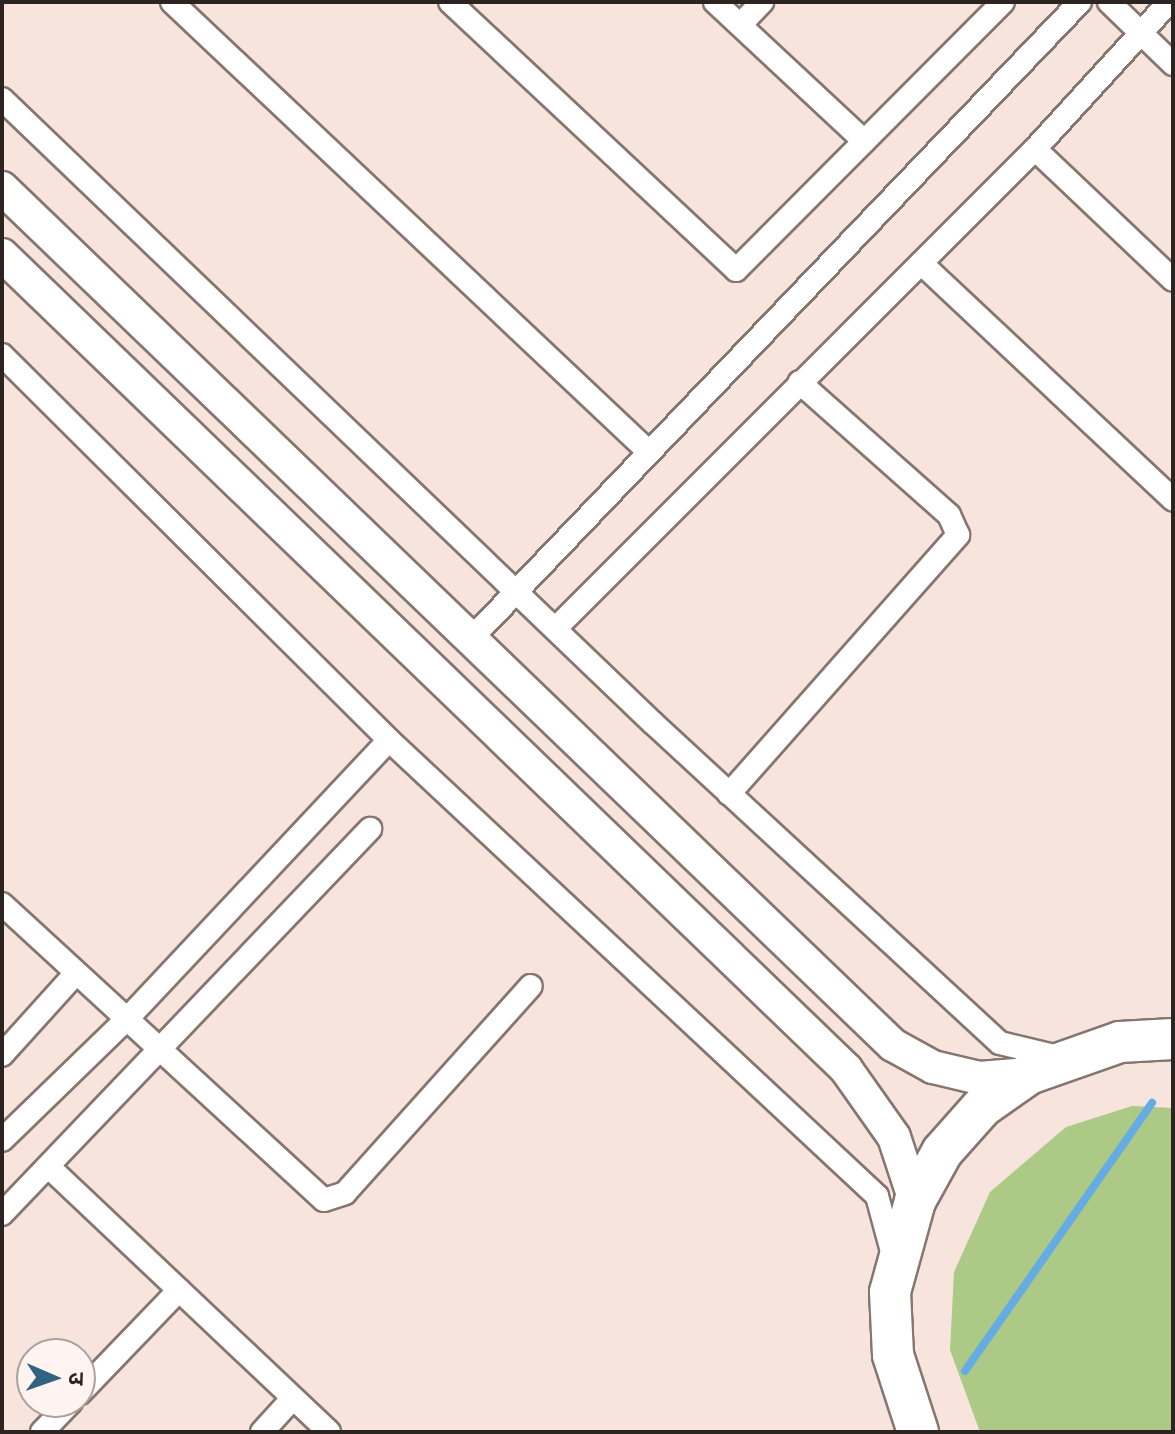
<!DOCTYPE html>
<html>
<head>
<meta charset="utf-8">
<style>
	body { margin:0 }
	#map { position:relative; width:1175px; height:1434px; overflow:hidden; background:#f7e5dd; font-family:"Exo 2","Noto Sans Devanagari",sans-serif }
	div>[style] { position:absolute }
	.green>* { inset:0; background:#acc985 }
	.stream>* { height:8px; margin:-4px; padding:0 4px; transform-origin:4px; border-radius:4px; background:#66ace4 }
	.roads { filter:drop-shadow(2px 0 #85766f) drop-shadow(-2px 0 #85766f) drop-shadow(0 2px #85766f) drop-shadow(0 -2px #85766f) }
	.street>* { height:22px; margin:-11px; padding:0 11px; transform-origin:11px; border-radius:11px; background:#fff }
	.secondary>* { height:32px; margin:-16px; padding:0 16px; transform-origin:16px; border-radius:16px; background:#fff }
	.highway>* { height:40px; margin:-20px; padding:0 20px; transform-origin:20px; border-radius:20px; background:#fff }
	span { translate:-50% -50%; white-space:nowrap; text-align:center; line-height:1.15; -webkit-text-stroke:7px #fff4ef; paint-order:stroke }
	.frame { position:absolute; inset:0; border:4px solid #2b2421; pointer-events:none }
	.north { position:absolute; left:16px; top:1338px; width:80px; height:80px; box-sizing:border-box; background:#fff4ef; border:2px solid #aaa19d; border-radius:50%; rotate:92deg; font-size:22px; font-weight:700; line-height:32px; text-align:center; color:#2b2421 }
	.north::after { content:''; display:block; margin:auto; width:28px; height:36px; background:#2f637f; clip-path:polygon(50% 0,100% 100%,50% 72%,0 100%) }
</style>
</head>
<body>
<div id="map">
	<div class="green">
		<div style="clip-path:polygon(1132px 1106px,1173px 1108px,1173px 1432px,980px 1432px,950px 1350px,954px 1272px,990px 1192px,1066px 1127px)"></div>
	</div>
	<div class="stream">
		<div style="left:965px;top:1371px;width:327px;rotate:-55.1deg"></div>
	</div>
	<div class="roads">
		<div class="street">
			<div style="left:172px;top:2px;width:656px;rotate:43.33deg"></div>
			<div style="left:450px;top:2px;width:392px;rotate:43.1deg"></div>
			<div style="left:736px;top:270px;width:378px;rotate:-45.1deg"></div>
			<div style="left:715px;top:2px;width:204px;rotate:43deg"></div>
			<div style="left:1109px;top:2px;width:89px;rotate:44.1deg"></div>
			<div style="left:740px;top:25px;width:32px;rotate:-46deg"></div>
			<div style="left:2px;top:99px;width:902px;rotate:43.79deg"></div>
			<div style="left:653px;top:723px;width:472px;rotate:42.7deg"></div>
			<div style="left:1000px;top:1043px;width:65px;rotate:13.4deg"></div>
			<div style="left:1035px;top:149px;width:190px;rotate:43.5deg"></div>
			<div style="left:921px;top:263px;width:346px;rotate:43.2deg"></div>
			<div style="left:2px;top:355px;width:546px;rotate:44.85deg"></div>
			<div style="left:389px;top:740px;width:668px;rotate:43.06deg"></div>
			<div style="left:877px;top:1196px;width:65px;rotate:74.9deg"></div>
			<div style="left:555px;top:629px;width:679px;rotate:-45deg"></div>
			<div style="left:1035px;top:149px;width:199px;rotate:-47.6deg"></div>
			<div style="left:471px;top:639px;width:881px;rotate:-46.29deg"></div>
			<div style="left:729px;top:794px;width:346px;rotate:-48.5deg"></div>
			<div style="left:958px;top:535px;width:22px;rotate:-114deg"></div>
			<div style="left:949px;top:515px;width:200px;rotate:-138.4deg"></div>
			<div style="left:2px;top:904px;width:437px;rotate:42.6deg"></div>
			<div style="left:324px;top:1200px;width:22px;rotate:-18deg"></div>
			<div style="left:345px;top:1193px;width:278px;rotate:-48.1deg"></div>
			<div style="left:2px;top:1055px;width:110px;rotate:-47.9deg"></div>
			<div style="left:2px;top:1140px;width:175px;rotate:-44.1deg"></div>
			<div style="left:128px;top:1018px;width:381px;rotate:-46.8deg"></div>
			<div style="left:50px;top:1168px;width:384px;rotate:43.4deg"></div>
			<div style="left:2px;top:1214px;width:533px;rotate:-46.29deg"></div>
			<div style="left:80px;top:1393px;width:143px;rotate:-46.1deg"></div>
			<div style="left:42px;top:1432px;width:42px;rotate:-46deg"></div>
			<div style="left:262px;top:1432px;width:46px;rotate:-47.6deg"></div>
		</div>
		<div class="secondary">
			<div style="left:2px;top:188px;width:1236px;rotate:43.89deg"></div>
			<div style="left:893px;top:1045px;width:46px;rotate:28.8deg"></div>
			<div style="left:933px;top:1067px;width:47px;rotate:13.4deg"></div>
			<div style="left:979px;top:1078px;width:50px;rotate:-4.6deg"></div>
			<div style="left:2px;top:255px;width:1173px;rotate:43.96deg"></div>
			<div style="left:846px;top:1069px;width:83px;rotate:54.8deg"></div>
			<div style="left:894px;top:1137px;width:67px;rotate:71.8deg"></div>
		</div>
		<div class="highway">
			<div style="left:918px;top:1432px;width:81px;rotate:-108deg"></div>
			<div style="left:893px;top:1355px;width:63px;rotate:-92.7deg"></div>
			<div style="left:890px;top:1292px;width:94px;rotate:-74.6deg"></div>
			<div style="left:915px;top:1201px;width:56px;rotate:-61.1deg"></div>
			<div style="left:942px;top:1152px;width:60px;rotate:-48.4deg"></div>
			<div style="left:982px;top:1107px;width:57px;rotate:-35.1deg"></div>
			<div style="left:1029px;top:1074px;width:96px;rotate:-19.4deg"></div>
			<div style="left:1120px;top:1042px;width:53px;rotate:-3.2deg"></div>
		</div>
	</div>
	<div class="frame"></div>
	<div class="north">उ</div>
</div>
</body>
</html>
